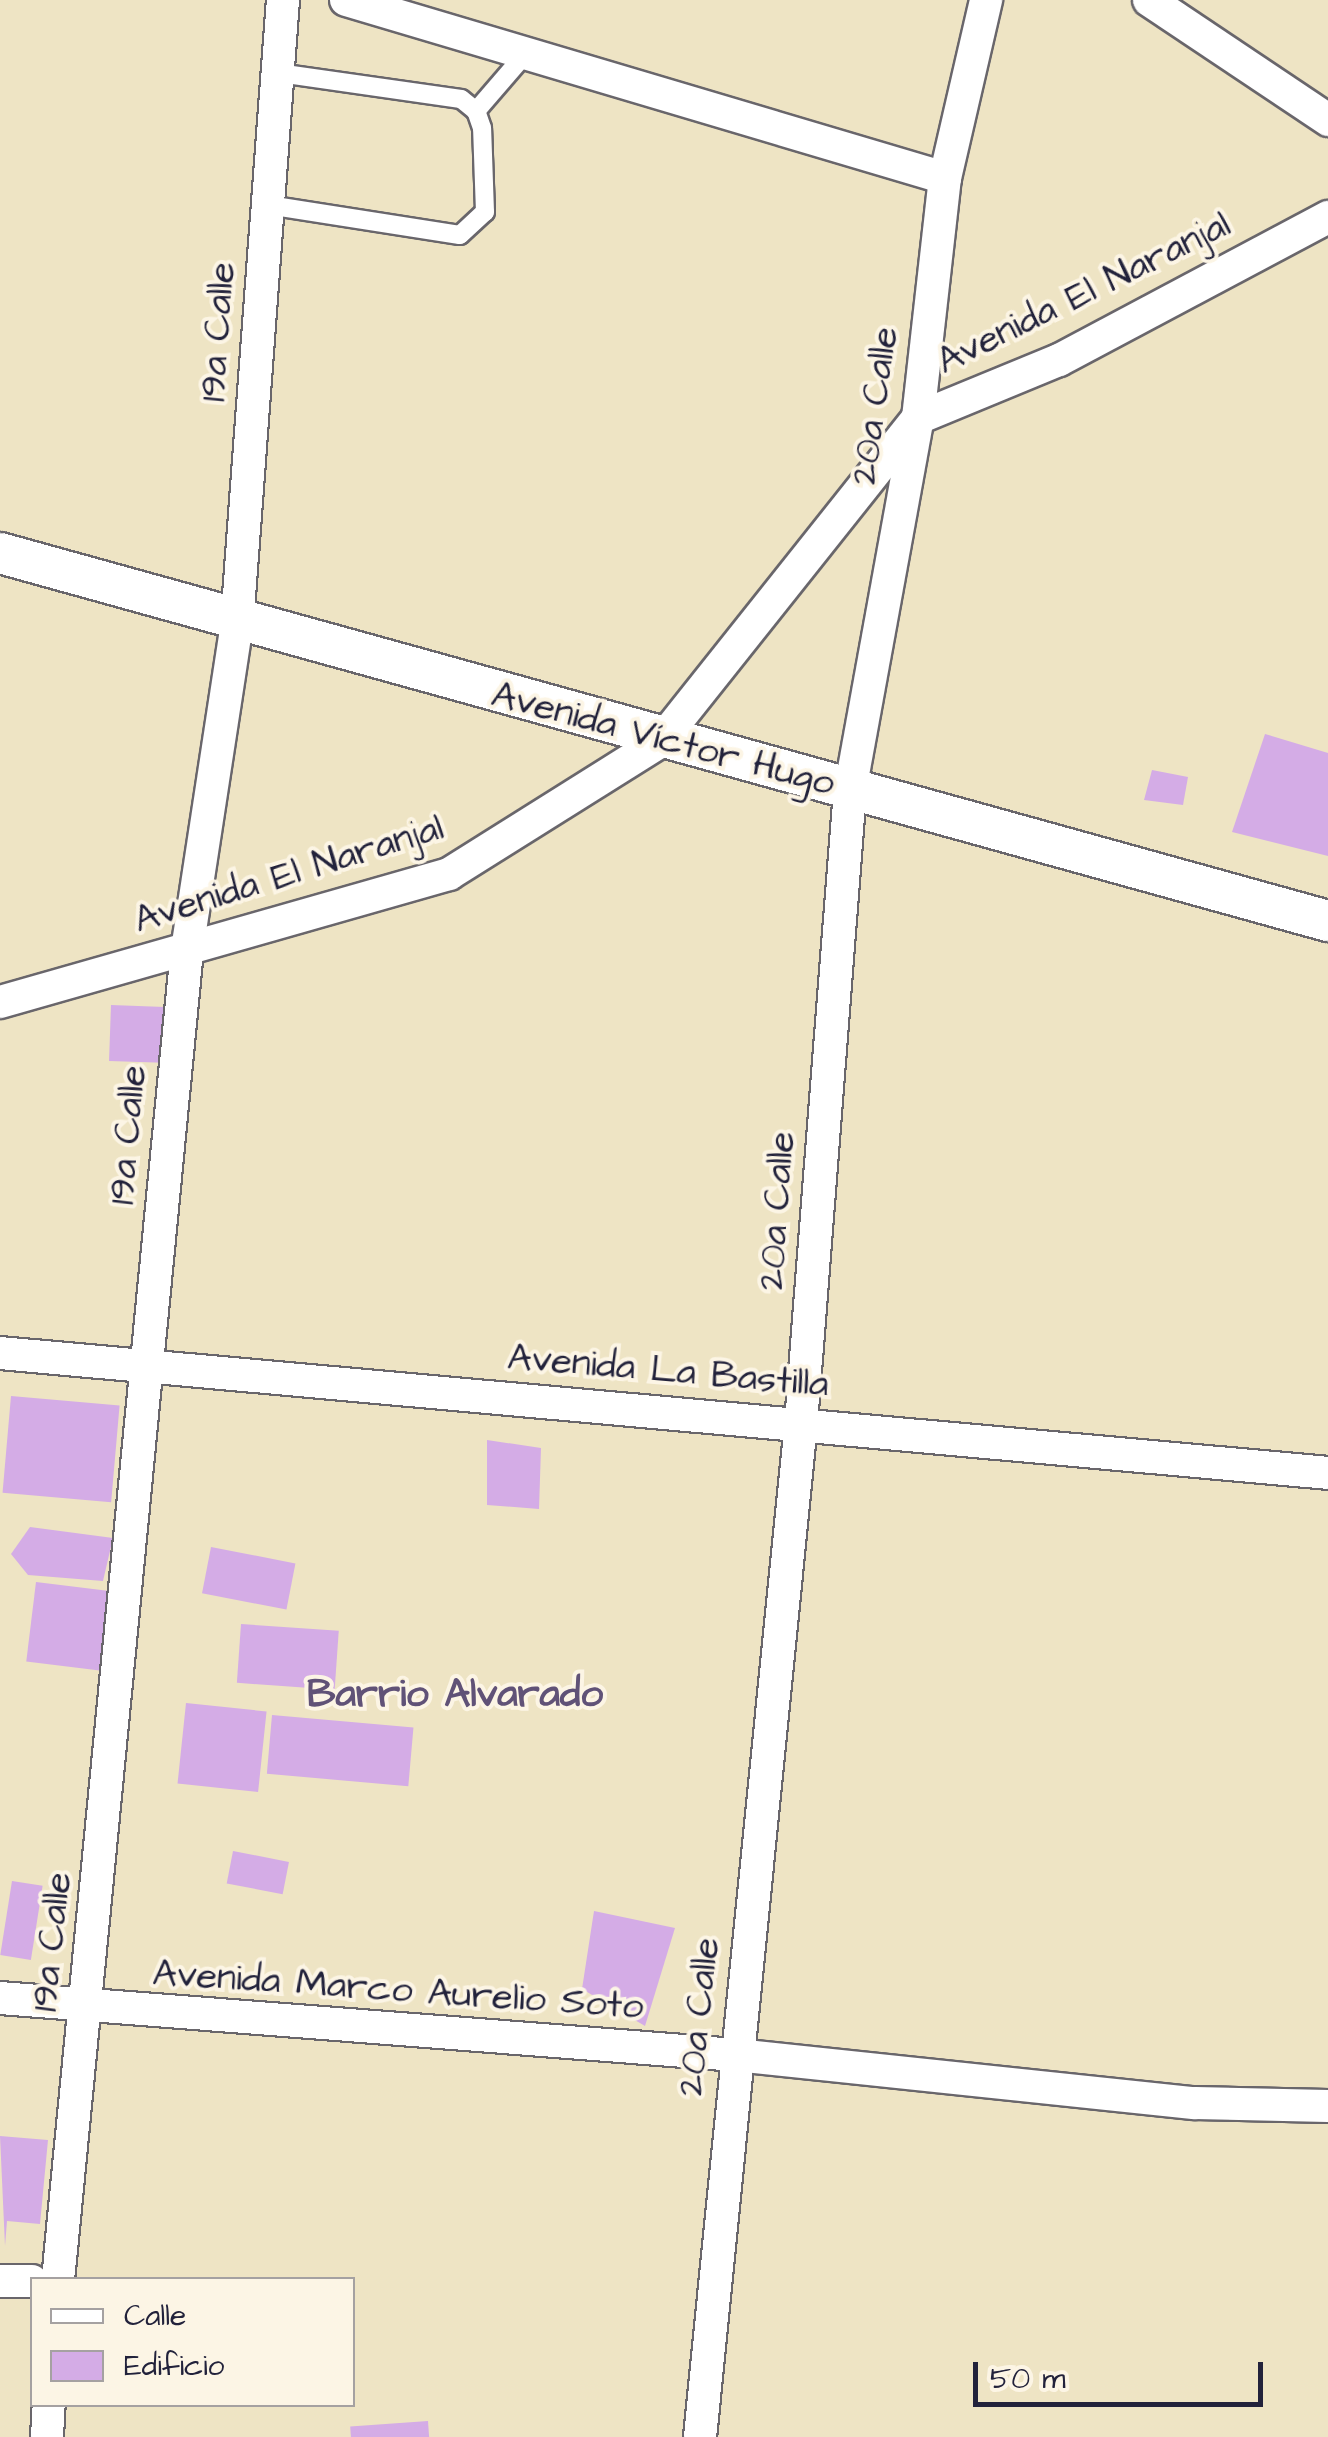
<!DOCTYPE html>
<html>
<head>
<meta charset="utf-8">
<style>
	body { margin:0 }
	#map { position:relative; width:1328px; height:2437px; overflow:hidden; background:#eee4c4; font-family:"Architects Daughter",sans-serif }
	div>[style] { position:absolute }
	.building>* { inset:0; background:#d4ace6; transform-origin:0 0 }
	.roads { filter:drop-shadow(2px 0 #69666b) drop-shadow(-2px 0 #69666b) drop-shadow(0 2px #69666b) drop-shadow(0 -2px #69666b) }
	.service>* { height:18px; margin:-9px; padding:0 9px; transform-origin:9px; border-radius:9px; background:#fff }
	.minor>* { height:32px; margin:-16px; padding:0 16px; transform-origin:16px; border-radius:16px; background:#fff }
	.tertiary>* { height:40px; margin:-20px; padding:0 20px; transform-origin:20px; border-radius:20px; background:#fff }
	span { translate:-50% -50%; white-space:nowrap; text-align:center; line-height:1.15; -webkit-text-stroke:8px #fcf5e5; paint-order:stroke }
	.street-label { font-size:38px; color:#22223b }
	.neighbourhood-label { font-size:40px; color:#605277; font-weight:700 }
	.legend { position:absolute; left:30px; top:2277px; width:325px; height:130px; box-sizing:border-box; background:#fcf5e5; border:2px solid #a5a1a1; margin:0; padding:12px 18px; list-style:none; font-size:30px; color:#22223b }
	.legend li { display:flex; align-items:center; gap:20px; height:50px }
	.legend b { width:50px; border:2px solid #a5a1a1 }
	.scale { position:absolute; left:973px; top:2362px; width:290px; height:45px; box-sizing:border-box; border:5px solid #22223b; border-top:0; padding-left:12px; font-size:30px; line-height:35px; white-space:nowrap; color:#22223b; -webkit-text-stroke:8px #fcf5e5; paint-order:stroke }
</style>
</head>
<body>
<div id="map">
	<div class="building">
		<div style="clip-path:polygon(1265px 734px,1328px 753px,1328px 856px,1232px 832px)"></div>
		<div style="clip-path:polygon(1152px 770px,1188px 777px,1183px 805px,1144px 800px)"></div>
		<div style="left:111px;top:1005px;width:54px;height:56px;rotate:2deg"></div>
		<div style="left:11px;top:1396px;width:109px;height:97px;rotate:5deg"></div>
		<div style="clip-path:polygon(487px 1440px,541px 1448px,539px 1509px,487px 1505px)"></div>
		<div style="clip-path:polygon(30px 1527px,113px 1538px,103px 1581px,28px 1575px,11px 1554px)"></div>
		<div style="left:211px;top:1547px;width:86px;height:47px;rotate:11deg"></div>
		<div style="left:36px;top:1582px;width:78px;height:80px;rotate:7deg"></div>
		<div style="left:241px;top:1624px;width:98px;height:59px;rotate:4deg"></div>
		<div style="left:186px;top:1703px;width:81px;height:81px;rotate:6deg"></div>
		<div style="left:272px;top:1715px;width:142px;height:59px;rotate:5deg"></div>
		<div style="left:233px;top:1851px;width:57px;height:33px;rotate:11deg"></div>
		<div style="left:12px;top:1881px;width:31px;height:75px;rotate:9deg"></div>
		<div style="clip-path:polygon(594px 1911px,675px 1928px,645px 2026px,582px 1989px)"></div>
		<div style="clip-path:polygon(0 2136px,48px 2140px,40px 2224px,7px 2221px,5px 2246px)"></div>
		<div style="left:428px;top:2421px;width:16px;height:78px;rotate:86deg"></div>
	</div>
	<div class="roads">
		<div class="service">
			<div style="left:476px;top:111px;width:77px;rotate:-49.2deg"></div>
			<div style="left:268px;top:205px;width:194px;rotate:8.9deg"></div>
			<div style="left:460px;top:235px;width:34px;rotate:-43deg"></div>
			<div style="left:485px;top:212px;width:84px;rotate:-92deg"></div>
			<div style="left:482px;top:128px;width:18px;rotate:-109deg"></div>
			<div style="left:476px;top:111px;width:19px;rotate:-141deg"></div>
			<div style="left:461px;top:99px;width:185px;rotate:-171.9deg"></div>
		</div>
		<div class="minor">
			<div style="left:346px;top:0;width:625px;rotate:16.55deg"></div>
			<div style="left:1149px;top:0;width:216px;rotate:33.8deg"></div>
			<div style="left:0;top:1002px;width:467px;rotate:-15.9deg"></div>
			<div style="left:449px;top:874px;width:250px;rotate:-32.1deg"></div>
			<div style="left:661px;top:741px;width:413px;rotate:-51.5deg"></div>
			<div style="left:918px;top:418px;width:152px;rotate:-22.4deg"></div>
			<div style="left:1059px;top:360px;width:305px;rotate:-28deg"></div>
			<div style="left:0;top:1353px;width:1333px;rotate:5.16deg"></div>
			<div style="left:0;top:1998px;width:738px;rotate:4.43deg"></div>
			<div style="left:736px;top:2055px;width:462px;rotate:6deg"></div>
			<div style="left:1195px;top:2103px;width:133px;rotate:1.3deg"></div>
			<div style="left:58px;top:2280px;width:1336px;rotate:-84.46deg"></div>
			<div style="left:187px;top:950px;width:331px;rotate:-81.3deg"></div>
			<div style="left:237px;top:623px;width:625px;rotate:-85.78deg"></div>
			<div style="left:0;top:2281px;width:32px"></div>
			<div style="left:47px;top:2437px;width:33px;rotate:-87deg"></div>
			<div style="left:700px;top:2437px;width:1019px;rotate:-84.31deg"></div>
			<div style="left:801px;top:1423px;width:634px;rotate:-85.57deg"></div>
			<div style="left:850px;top:791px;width:379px;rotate:-79.7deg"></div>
			<div style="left:918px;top:418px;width:242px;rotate:-83.6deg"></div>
			<div style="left:945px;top:178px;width:183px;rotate:-77deg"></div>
		</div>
		<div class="tertiary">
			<div style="left:0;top:553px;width:1378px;rotate:15.49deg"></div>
		</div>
	</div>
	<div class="street-label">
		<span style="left:1084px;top:294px;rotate:-26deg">Avenida El Naranjal</span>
		<span style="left:219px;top:332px;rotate:-86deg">19a Calle</span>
		<span style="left:876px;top:406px;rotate:-82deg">20a Calle</span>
		<span style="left:663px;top:740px;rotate:15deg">Avenida Víctor Hugo</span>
		<span style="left:289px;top:875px;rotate:-17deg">Avenida El Naranjal</span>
		<span style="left:129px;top:1135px;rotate:-85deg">19a Calle</span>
		<span style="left:778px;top:1211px;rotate:-86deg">20a Calle</span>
		<span style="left:668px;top:1372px;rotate:5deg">Avenida La Bastilla</span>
		<span style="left:53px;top:1942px;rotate:-84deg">19a Calle</span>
		<span style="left:398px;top:1991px;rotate:4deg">Avenida Marco Aurelio Soto</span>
		<span style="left:700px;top:2017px;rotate:-84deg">20a Calle</span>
	</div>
	<div class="neighbourhood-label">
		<span style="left:455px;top:1695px">Barrio Alvarado</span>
	</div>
	<ul class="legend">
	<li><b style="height:12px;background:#fff"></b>Calle</li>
	<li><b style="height:28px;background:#d4ace6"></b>Edificio</li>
	</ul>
	<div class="scale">50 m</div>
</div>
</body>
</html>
